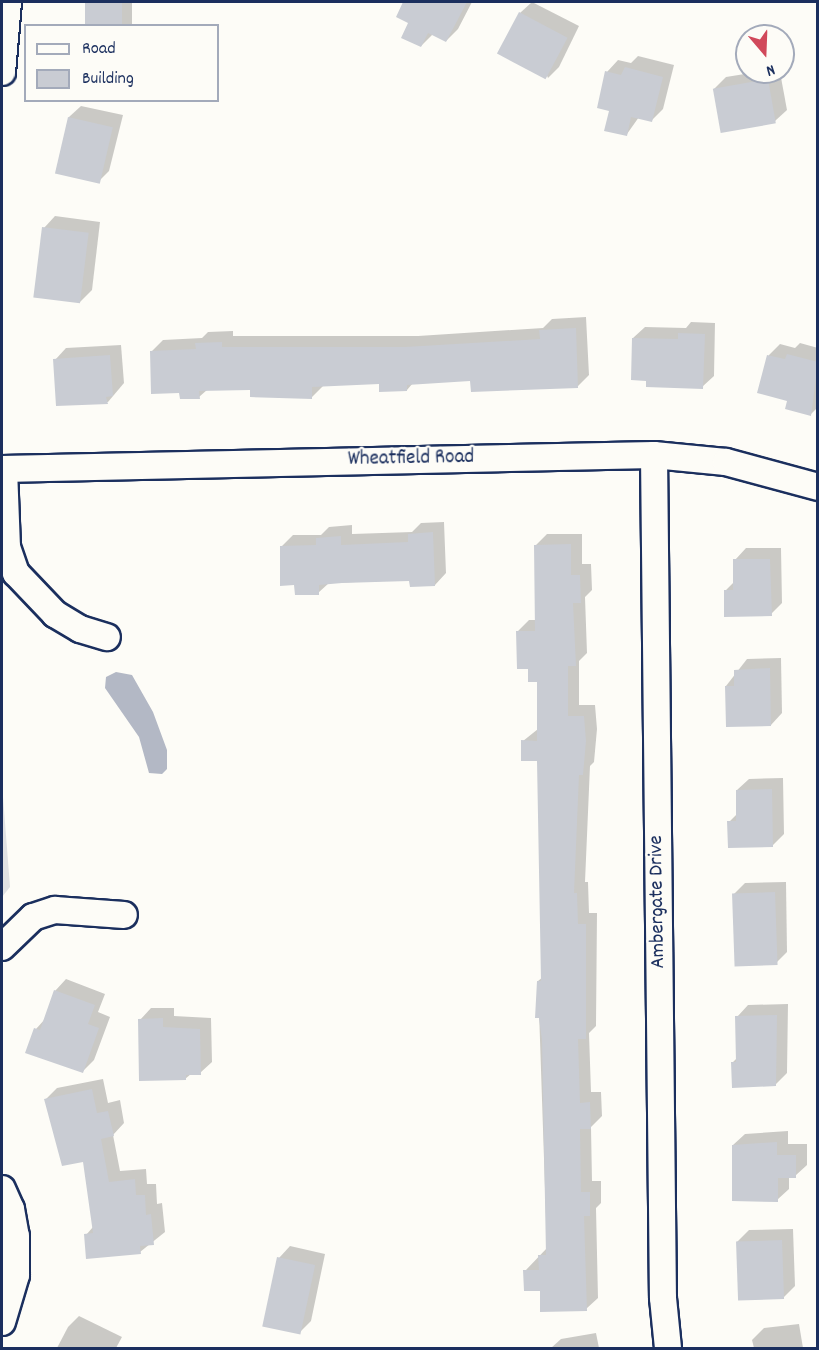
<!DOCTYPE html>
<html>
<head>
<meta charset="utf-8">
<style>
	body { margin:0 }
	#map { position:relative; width:819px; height:1350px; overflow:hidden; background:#fdfcf7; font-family:Dekko,sans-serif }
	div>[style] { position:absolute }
	.green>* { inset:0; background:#e0e1e3 }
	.water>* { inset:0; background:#b3b8c5 }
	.shadow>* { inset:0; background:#0003; transform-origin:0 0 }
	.building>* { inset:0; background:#c9ccd3; transform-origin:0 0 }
	.roads { filter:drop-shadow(2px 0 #1b2f5e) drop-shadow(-2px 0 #1b2f5e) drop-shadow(0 2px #1b2f5e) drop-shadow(0 -2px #1b2f5e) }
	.minor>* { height:26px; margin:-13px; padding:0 13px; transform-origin:13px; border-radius:13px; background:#fdfcf7 }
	span { translate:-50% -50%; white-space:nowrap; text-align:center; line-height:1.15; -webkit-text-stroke:4.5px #fdfcf7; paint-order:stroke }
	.street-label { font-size:21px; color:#1b2f5e }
	.frame { position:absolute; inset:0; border:3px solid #1b2f5e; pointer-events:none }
	.legend { position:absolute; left:24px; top:24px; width:195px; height:78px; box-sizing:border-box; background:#fdfcf7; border:2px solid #a3aaba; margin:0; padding:8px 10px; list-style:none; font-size:18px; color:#1b2f5e }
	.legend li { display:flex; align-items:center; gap:12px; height:30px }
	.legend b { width:30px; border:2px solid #a3aaba }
	.north { position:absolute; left:735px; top:24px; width:60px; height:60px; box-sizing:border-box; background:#fdfcf7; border:2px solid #a3aaba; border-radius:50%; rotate:161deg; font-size:16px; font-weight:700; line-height:24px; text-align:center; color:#1b2f5e }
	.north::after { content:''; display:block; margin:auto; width:21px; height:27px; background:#d1495b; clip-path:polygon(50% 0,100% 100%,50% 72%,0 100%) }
</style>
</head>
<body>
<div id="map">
	<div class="green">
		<div style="clip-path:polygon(2px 784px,10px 887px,2px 897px)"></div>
	</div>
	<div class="water">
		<div style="clip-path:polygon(116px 672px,132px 675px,153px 712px,167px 750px,167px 769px,162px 774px,149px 773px,139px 737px,105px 688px,106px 677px)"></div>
	</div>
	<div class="shadow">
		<div style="left:88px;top:2px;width:44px;height:24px"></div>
		<div style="clip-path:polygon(405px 2px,472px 2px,458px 29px,446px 41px,433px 34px,421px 46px,410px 23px,398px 17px)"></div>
		<div style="clip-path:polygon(532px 2px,579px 26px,559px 67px,548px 78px,520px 13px)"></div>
		<div style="clip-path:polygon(638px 56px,674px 65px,663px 109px,651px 121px,639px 117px,627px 134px,610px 110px,607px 72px,618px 60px,631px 63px)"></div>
		<div style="clip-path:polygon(757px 72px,780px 72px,787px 110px,775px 121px,714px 89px,726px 77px)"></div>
		<div style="clip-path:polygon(81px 106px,123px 115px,109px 171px,98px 182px,56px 172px,69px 117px)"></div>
		<div style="clip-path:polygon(55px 216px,100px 222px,92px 290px,80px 302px,44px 228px)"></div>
		<div style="clip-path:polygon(586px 317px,589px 375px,578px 386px,471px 379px,413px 383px,407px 390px,380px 382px,323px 386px,312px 397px,252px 388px,207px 390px,199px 397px,180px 391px,152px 351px,163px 340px,202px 338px,208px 332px,233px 331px,233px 336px,418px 336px,543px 328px,552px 319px)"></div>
		<div style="clip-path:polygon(691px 322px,715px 323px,714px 376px,702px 387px,648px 379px,633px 338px,645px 327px,686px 328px)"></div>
		<div style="clip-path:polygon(800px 343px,818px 348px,818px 407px,811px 414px,789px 400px,759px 392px,769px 355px,780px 344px,795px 348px)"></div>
		<div style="clip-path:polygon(121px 345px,124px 383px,108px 402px,58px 404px,55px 360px,66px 348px)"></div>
		<div style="clip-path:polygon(444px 522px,446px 573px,435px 585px,410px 580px,329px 583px,318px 593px,296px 584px,281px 547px,293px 535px,321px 535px,329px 527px,352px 525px,352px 534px,412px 532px,421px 523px)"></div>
		<div style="clip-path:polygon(547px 534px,582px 534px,582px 564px,591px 564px,592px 590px,585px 597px,587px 653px,579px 661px,579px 705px,595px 705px,597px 729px,594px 762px,590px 766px,585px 882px,588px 882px,589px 913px,597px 913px,596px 1026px,589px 1033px,591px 1092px,601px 1092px,602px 1116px,591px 1127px,592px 1181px,601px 1181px,601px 1203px,596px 1208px,598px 1298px,586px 1309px,541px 1289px,525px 1271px,547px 1248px,538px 981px,543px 977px,539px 759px,523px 741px,538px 729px,538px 681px,529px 667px,517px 632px,529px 620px,537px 620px,535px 546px)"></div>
		<div style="clip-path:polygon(746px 548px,781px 548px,782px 603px,771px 614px,725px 591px,734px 582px,735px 560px)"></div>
		<div style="clip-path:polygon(781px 658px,782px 713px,771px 725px,726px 686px,747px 659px)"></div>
		<div style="clip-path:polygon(783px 778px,784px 834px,773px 845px,729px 822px,738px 813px,737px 790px,749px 779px)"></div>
		<div style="clip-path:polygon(786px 882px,787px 952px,776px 963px,733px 895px,745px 883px)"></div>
		<div style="clip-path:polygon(66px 979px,105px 994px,98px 1012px,110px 1017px,94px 1060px,83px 1071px,36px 1029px,45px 1019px,55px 991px)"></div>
		<div style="clip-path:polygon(788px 1004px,787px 1073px,775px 1085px,732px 1063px,737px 1058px,737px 1017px,748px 1005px)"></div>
		<div style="clip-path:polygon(151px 1008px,174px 1008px,174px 1016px,211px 1018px,212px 1062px,200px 1073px,191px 1074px,185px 1079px,140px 1020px)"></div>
		<div style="clip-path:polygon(103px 1079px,108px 1103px,120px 1100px,124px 1123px,113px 1135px,120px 1171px,146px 1169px,147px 1184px,156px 1184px,157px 1204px,162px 1203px,165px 1232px,140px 1252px,86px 1235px,93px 1227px,84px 1160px,45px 1100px,57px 1088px)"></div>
		<div style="clip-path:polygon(788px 1131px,788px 1144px,807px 1144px,807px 1165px,795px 1176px,789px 1177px,789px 1189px,777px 1200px,733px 1145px,745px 1134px)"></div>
		<div style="clip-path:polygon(793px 1229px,795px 1286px,784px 1297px,737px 1242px,749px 1230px)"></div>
		<div style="clip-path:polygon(290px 1246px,325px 1254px,311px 1321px,300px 1332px,279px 1258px)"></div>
		<div style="clip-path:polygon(79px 1316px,122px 1337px,116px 1348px,57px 1348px,68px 1327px)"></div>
		<div style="clip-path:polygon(799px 1324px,803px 1348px,754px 1348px,752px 1340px,764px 1328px)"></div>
		<div style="clip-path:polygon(596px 1333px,599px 1348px,551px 1348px,561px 1339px)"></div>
	</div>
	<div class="building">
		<div style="clip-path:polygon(403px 2px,467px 2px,446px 42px,428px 33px,421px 47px,401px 38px,408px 23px,396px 17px)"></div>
		<div style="left:85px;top:3px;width:37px;height:23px"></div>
		<div style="left:519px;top:12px;width:55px;height:47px;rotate:28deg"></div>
		<div style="clip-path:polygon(625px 67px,663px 77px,652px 122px,631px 117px,627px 136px,604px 131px,609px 111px,597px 108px,605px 71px,621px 75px)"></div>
		<div style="left:768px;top:79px;width:45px;height:56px;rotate:80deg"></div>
		<div style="left:68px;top:117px;width:46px;height:58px;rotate:13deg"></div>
		<div style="left:42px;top:227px;width:47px;height:71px;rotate:7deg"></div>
		<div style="clip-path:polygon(576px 328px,578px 388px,471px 392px,470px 381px,407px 385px,407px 391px,379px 392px,379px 384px,312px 387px,312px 399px,250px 397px,250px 390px,199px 391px,200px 399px,180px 399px,179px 393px,151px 394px,150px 351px,196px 349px,195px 343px,222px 342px,222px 347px,405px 347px,540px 339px,539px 330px)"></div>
		<div style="clip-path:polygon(678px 333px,705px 334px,703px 389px,646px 387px,646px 381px,631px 380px,632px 338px,678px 339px)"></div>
		<div style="clip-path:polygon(787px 354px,818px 362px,811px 416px,785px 409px,787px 401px,757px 393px,767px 355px,785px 359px)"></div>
		<div style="clip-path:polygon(110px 355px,113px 396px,106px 397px,108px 404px,56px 406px,53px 359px)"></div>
		<div style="clip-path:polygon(433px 532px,435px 586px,410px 587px,409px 581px,342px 583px,319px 585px,319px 595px,295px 595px,294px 585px,280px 586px,280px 546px,316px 545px,316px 538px,341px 536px,341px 545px,408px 542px,408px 534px)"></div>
		<div style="clip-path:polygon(571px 544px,571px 575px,580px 575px,581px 603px,573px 603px,576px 666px,568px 666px,568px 716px,584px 716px,586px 741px,583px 775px,579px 775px,574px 893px,577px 893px,578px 924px,586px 924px,586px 1039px,578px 1039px,580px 1103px,590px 1102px,591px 1129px,580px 1129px,581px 1192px,590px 1192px,590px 1216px,584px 1216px,587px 1311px,540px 1312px,540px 1291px,524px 1291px,523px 1270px,539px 1270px,538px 1255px,546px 1255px,542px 1040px,539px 1018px,535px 1018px,537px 981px,541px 981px,537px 761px,521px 761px,521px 740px,537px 741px,537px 682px,528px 682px,528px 669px,517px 669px,516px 631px,535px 631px,534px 545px)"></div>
		<div style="clip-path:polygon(733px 559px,770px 559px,772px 616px,724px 617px,724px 590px,733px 590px)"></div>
		<div style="clip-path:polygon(770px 668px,771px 726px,726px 727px,725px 686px,734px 686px,734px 670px)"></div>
		<div style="clip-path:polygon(772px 789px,773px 847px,728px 848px,727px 821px,736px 821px,736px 790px)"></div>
		<div style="left:775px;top:892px;width:73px;height:43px;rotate:88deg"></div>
		<div style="clip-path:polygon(54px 990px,95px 1005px,88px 1024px,99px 1028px,83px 1073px,25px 1053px,34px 1028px,40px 1030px)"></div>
		<div style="clip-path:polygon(777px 1015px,776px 1086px,732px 1088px,731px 1062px,736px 1062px,735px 1016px)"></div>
		<div style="clip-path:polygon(163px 1018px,163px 1027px,200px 1029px,201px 1075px,186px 1075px,186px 1080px,139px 1081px,138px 1019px)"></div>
		<div style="clip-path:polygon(92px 1089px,97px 1113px,108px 1111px,114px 1136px,101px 1139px,109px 1182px,135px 1179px,136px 1195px,145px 1195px,146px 1215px,151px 1214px,154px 1245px,140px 1246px,141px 1254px,86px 1259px,84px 1234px,93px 1233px,83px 1162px,62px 1166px,44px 1099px)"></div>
		<div style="clip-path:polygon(777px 1142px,777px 1155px,796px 1155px,796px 1178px,778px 1178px,778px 1202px,732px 1201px,732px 1145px)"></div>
		<div style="left:782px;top:1240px;width:59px;height:46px;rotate:88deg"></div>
		<div style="left:277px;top:1257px;width:39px;height:71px;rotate:12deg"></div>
	</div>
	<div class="roads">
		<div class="minor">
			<div style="left:2px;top:72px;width:70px;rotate:-85.1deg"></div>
			<div style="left:654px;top:455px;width:843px;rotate:89.39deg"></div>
			<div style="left:663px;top:1298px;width:50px;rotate:84.3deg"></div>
			<div style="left:2px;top:469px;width:652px;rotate:-1.23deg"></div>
			<div style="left:654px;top:455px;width:72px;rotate:5.6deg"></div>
			<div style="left:726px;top:462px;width:95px;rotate:15.2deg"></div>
			<div style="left:4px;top:469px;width:78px;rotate:87.8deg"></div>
			<div style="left:7px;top:547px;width:28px;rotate:71deg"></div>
			<div style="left:16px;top:573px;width:57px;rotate:46.4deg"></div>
			<div style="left:55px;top:614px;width:29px;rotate:31deg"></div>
			<div style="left:80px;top:629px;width:28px;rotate:17deg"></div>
			<div style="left:2px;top:947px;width:43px;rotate:-44.1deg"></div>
			<div style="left:33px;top:917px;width:23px;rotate:-18deg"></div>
			<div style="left:55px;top:910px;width:69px;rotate:4.1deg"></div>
			<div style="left:2px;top:1189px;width:22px;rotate:66deg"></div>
			<div style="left:11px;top:1209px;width:27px;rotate:80deg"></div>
			<div style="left:16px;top:1236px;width:39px;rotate:90deg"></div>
			<div style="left:16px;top:1275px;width:49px;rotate:106.6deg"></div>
		</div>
	</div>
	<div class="street-label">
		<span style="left:411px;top:459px;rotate:-1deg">Wheatfield Road</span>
		<span style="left:658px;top:902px;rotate:-91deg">Ambergate Drive</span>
	</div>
	<div class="frame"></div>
	<ul class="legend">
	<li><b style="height:8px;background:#fdfcf7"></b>Road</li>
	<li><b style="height:16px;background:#c9ccd3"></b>Building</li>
	</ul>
	<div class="north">N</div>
</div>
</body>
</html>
